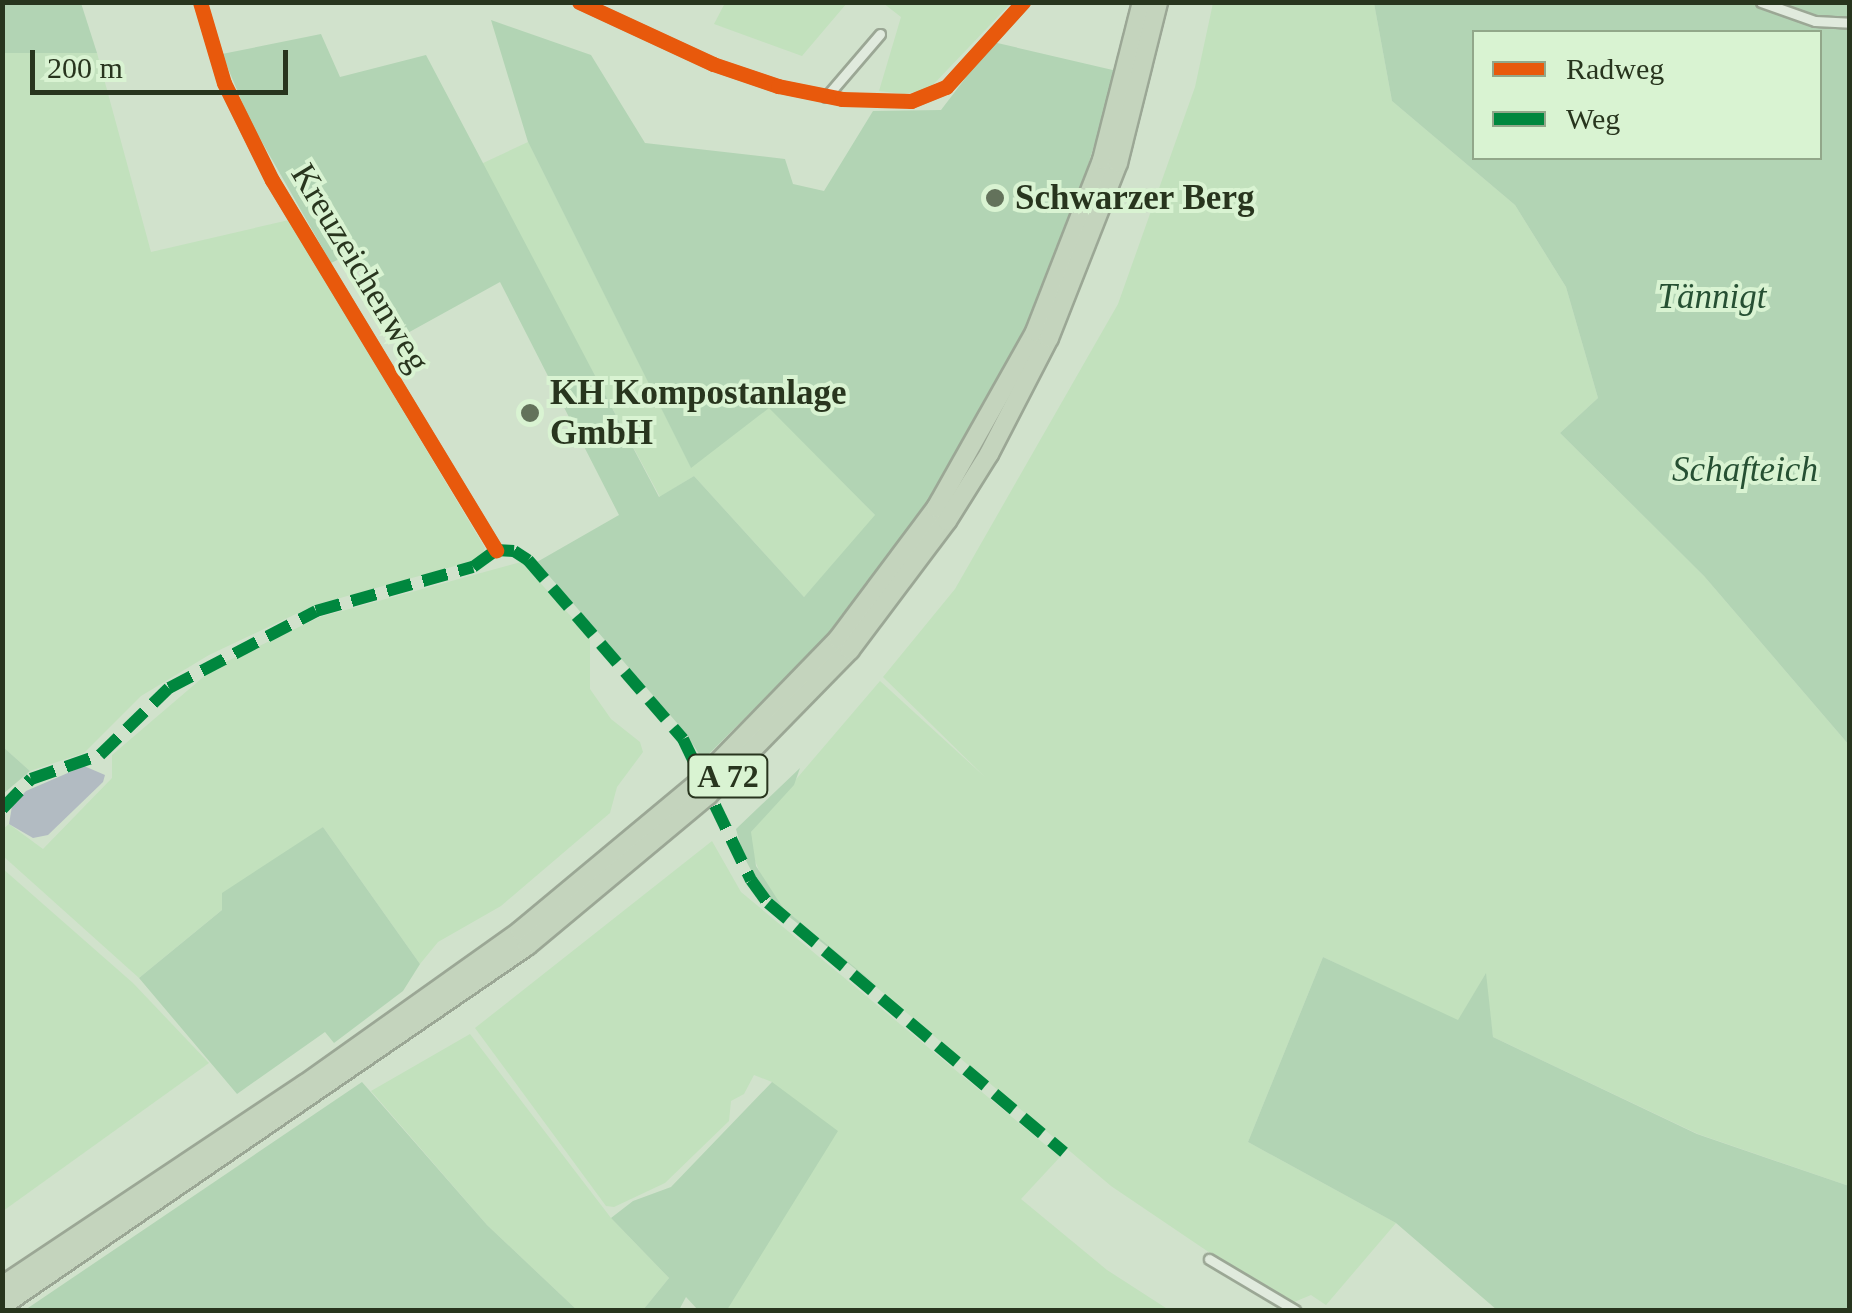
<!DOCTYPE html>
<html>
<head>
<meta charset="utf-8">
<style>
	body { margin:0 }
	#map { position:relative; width:1852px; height:1313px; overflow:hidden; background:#d1e2cc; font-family:"Times New Roman",serif }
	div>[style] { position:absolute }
	.farmland>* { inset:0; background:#c2e1bd }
	.green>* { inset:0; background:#b2d4b4 }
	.water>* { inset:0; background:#b2bbc2 }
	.roads { filter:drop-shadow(2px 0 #9ba795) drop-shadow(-2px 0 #9ba795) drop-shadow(0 2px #9ba795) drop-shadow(0 -2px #9ba795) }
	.street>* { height:9px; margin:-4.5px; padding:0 4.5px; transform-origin:4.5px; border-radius:4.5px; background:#e0eadd }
	.highway>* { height:18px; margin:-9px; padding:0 9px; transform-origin:9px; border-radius:9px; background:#c4d4bd }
	.quiet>* { height:12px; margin-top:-6px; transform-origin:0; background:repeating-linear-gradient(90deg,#00873e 0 25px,transparent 0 37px) }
	.cycleway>* { height:15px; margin:-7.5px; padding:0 7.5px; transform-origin:7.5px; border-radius:7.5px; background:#e8590c }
	.dots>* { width:28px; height:28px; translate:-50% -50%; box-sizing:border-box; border:5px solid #d9f3d2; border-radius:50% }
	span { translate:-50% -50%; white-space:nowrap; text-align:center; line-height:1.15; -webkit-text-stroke:8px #d9f3d2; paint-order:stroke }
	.shield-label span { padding:2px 8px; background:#d9f3d2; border:2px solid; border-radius:8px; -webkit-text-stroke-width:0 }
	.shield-label { font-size:32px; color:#28351e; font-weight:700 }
	.poi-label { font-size:35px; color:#28351e; font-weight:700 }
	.left { translate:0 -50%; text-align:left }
	.street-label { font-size:35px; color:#28351e }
	.park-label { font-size:35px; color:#265033; font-style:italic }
	.frame { position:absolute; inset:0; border:5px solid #28351e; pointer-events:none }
	.legend { position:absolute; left:1472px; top:30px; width:350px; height:130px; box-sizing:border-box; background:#d9f3d2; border:2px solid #92a78a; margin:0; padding:12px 18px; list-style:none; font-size:30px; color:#28351e }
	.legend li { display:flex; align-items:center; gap:20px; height:50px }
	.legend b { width:50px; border:2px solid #92a78a }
	.scale { position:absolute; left:30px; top:50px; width:258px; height:45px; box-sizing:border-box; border:5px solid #28351e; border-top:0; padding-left:12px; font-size:30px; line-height:35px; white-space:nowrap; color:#28351e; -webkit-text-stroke:8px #d9f3d2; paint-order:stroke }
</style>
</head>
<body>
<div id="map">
	<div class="farmland">
		<div style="clip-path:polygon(725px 3px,725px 2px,847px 3px,802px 56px,714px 24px)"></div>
		<div style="clip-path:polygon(883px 3px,1011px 3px,929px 89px,904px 94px,879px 91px,901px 17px)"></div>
		<div style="clip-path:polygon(1213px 3px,1374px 3px,1392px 101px,1515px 205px,1566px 287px,1598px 398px,1560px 433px,1704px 576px,1849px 745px,1849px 1186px,1698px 1134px,1493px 1037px,1485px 975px,1458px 1021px,1323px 957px,1248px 1142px,1396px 1223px,1326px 1305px,1311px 1295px,1287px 1305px,1111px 1186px,783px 908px,766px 887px,750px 849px,751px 832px,880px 681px,985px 777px,883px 677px,955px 589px,1118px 304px,1195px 87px)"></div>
		<div style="clip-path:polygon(2px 53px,97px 53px,151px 252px,289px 220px,485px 548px,480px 559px,315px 605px,209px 655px,141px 696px,84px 753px,30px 771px,2px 746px)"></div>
		<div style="clip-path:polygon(528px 142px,691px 467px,769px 407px,876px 516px,804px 597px,694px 476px,660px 497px,481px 164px)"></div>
		<div style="clip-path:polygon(521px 562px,590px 637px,590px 689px,611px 719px,640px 742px,643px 752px,617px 787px,610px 813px,501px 906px,438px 942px,420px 964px,323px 827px,139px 978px,3px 856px,3px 829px,9px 824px,43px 849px,112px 778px,112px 755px,215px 667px,320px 617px)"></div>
		<div style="clip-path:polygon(712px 841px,741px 892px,1060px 1157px,1021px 1199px,1107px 1270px,1169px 1310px,727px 1310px,772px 1082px,754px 1075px,744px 1094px,731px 1101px,729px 1121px,665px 1183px,614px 1207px,606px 1206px,475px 1028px)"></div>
		<div style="clip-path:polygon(2px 868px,133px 983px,209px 1063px,3px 1211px)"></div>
		<div style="clip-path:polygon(470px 1034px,611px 1218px,669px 1278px,643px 1310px,577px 1310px,487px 1225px,371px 1091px)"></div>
	</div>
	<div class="green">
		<div style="clip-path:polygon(2px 3px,81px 3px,97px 53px,3px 53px)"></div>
		<div style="clip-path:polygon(evenodd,1374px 3px,1849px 3px,1849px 745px,1704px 576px,1560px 433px,1598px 398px,1566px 287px,1515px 205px,1392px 101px,1374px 3px,1474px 32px,1820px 32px,1820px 158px,1474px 158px,1474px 32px)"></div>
		<div style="clip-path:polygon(491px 20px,591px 55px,645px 143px,785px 159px,793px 184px,824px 191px,873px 111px,941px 110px,993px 42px,1117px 71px,1073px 214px,1046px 282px,996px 389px,930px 500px,825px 637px,703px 760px,684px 731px,537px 562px,619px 515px,500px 282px,404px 335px,356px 251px,331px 263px,250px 121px,222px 54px,321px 34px,340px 77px,426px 55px,659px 497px,694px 476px,804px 597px,875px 515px,769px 408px,691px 468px,528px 142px)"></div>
		<div style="clip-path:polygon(2px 746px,30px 771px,3px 794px,2px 794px)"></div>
		<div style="clip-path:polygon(800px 768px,794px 785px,751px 832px,756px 866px,783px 908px,881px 989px,778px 908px,761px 889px,743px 855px,736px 829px)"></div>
		<div style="clip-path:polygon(323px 827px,420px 964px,403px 991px,334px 1043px,325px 1032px,237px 1094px,139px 978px,222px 910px,222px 893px)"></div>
		<div style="clip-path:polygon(1323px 957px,1458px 1020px,1486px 973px,1493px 1037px,1697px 1134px,1849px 1186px,1849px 1310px,1497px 1310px,1396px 1223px,1248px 1142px)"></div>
		<div style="clip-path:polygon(362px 1082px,487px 1225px,577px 1310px,25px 1310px)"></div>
		<div style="clip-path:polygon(772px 1082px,838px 1131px,727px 1310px,698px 1310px,686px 1297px,679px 1310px,643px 1310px,669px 1278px,611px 1218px,633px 1201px,671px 1187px)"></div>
	</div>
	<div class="water">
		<div style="clip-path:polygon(84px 766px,105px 775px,103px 782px,48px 835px,33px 838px,9px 824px,12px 806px,26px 791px)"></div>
	</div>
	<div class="roads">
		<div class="street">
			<div style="left:200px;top:2px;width:84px;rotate:73.5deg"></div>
			<div style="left:224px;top:83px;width:108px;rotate:63.7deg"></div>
			<div style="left:272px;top:180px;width:433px;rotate:58.8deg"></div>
			<div style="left:579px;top:2px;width:148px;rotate:24.8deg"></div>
			<div style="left:713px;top:64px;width:69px;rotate:18.7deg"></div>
			<div style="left:778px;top:86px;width:65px;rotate:11.5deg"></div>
			<div style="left:842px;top:99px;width:69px;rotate:1.7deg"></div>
			<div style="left:911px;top:101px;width:38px;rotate:-22deg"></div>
			<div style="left:946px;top:87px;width:115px;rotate:-47.8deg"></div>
			<div style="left:1761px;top:2px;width:57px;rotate:19.4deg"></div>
			<div style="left:1815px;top:21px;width:35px;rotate:3deg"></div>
			<div style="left:826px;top:97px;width:83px;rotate:-49.4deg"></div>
			<div style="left:1209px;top:1259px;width:100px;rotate:30.7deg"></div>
		</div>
		<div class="highway">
			<div style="left:2px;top:1286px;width:364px;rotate:-33.7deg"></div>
			<div style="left:305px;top:1084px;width:264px;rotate:-35.4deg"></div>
			<div style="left:520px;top:931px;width:234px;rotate:-39.8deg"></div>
			<div style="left:700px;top:781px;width:198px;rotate:-45.8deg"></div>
			<div style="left:838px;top:639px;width:164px;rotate:-53.2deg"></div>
			<div style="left:936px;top:508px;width:202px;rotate:-60.6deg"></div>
			<div style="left:1035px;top:332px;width:185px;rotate:-68.7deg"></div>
			<div style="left:1102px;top:160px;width:163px;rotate:-75.8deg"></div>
			<div style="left:2px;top:1306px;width:637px;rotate:-34.44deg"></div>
			<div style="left:527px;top:946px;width:236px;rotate:-39.8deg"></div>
			<div style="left:708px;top:795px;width:203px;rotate:-45.6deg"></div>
			<div style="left:850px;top:650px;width:161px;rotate:-53.1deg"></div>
			<div style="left:947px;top:521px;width:79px;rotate:-57.9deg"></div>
			<div style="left:989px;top:454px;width:131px;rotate:-62.7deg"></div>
			<div style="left:1049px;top:338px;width:188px;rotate:-68.5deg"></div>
			<div style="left:1118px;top:163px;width:166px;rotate:-76deg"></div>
		</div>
	</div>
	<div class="quiet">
		<div style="left:2px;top:809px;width:42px;rotate:-46deg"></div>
		<div style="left:31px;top:779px;width:73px;rotate:-19.2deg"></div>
		<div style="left:100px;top:755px;width:96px;rotate:-44.2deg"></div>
		<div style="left:169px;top:688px;width:166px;rotate:-27.6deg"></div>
		<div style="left:316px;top:611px;width:163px;rotate:-15.7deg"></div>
		<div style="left:473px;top:567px;width:29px;rotate:-36deg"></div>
		<div style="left:496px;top:550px;width:18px;rotate:3deg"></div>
		<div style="left:514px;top:551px;width:17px;rotate:33deg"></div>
		<div style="left:528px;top:560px;width:237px;rotate:49.1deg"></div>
		<div style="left:683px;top:739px;width:157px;rotate:64.3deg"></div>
		<div style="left:751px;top:880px;width:29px;rotate:54deg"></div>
		<div style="left:768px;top:903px;width:387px;rotate:40.1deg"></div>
	</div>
	<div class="cycleway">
		<div style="left:200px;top:2px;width:84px;rotate:73.5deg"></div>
		<div style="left:224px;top:83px;width:108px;rotate:63.7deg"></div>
		<div style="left:272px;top:180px;width:433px;rotate:58.8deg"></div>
		<div style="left:579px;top:2px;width:148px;rotate:24.8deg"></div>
		<div style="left:713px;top:64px;width:69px;rotate:18.7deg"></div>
		<div style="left:778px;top:86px;width:65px;rotate:11.5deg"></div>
		<div style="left:842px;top:99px;width:69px;rotate:1.7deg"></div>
		<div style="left:911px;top:101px;width:38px;rotate:-22deg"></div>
		<div style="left:946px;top:87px;width:115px;rotate:-47.8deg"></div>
	</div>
	<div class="dots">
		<div style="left:995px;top:198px;background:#63725b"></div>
		<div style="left:530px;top:413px;background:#63725b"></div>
	</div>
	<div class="shield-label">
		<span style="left:728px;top:776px">A 72</span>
	</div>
	<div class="poi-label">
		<span class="left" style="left:1015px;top:198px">Schwarzer Berg</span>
		<span class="left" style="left:550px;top:413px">KH Kompostanlage<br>GmbH</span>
	</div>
	<div class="street-label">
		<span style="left:360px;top:268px;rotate:59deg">Kreuzeichenweg</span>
	</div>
	<div class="park-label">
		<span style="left:1712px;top:297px">Tännigt</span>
		<span style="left:1745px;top:470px">Schafteich</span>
	</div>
	<div class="frame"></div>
	<ul class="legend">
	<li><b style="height:12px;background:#e8590c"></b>Radweg</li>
	<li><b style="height:12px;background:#00873e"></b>Weg</li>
	</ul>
	<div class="scale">200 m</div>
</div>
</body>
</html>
